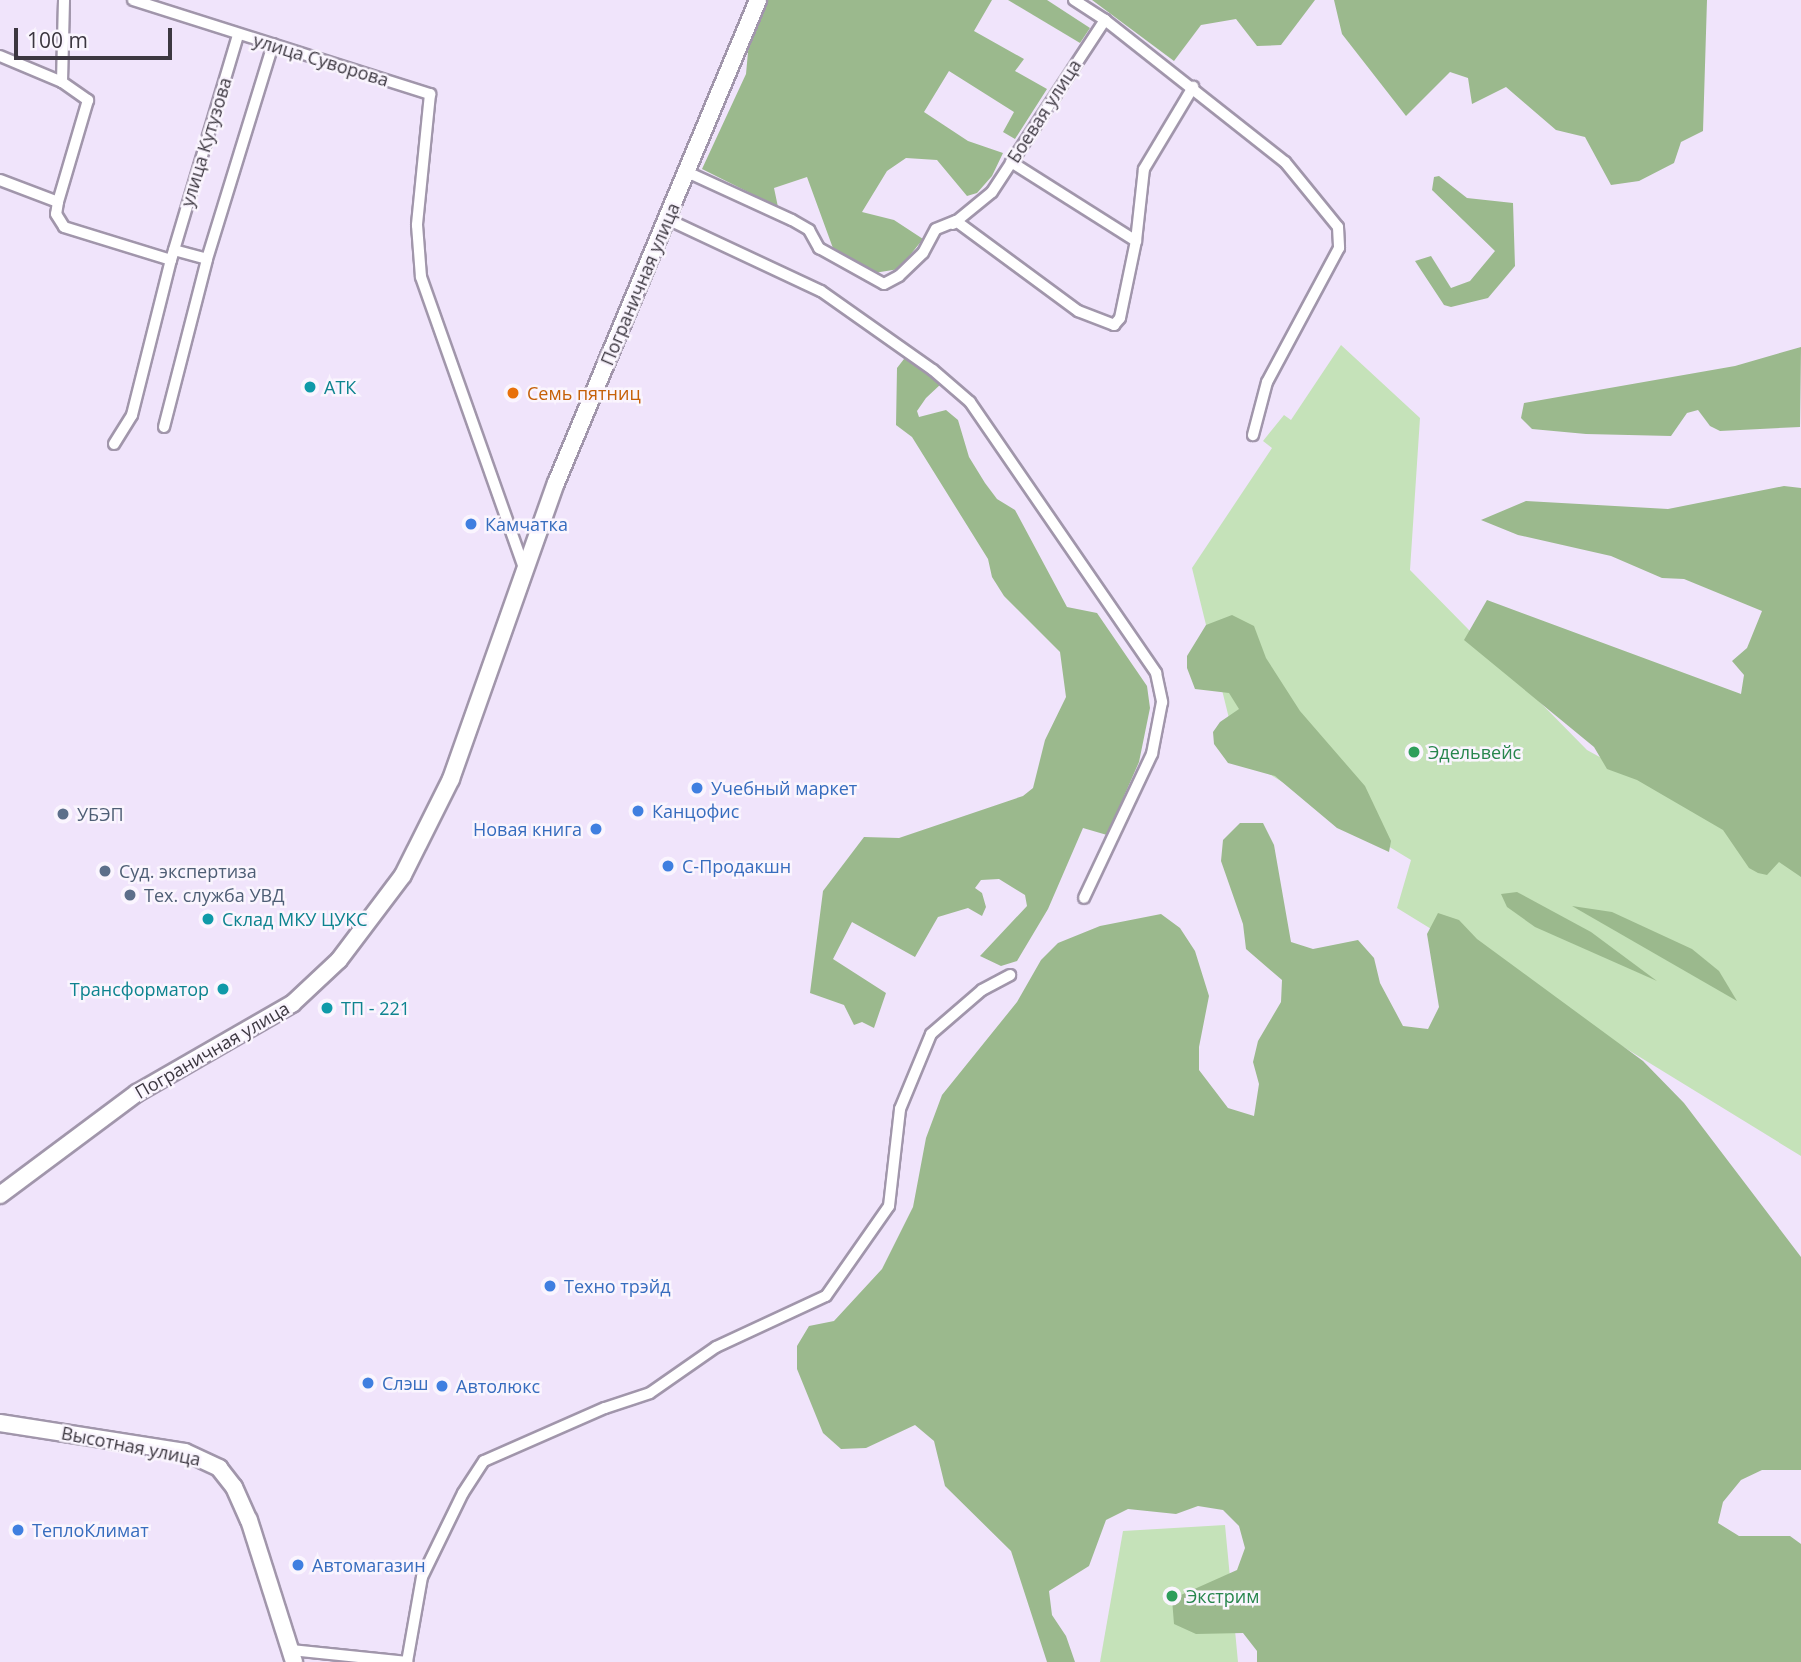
<!DOCTYPE html>
<html>
<head>
<meta charset="utf-8">
<style>
	body { margin:0 }
	#map { position:relative; width:1801px; height:1662px; overflow:hidden; background:#f0e4fb; font-family:"Open Sans",sans-serif }
	div>[style] { position:absolute }
	.green>* { inset:0; background:#c5e2b9 }
	.forest>* { inset:0; background:#9bb98d }
	.roads { filter:drop-shadow(2px 0 #a196ab) drop-shadow(-2px 0 #a196ab) drop-shadow(0 2px #a196ab) drop-shadow(0 -2px #a196ab) }
	.street>* { height:10px; margin:-5px; padding:0 5px; transform-origin:5px; border-radius:5px; background:#fff }
	.secondary>* { height:16px; margin:-8px; padding:0 8px; transform-origin:8px; border-radius:8px; background:#fff }
	.dots>* { width:19px; height:19px; translate:-50% -50%; box-sizing:border-box; border:4px solid #faf5fe; border-radius:50% }
	span { translate:-50% -50%; white-space:nowrap; text-align:center; line-height:1.15; -webkit-text-stroke:5px #faf5fe; paint-order:stroke }
	.street-label { font-size:18px; color:#3c3740 }
	.culture-label { font-size:18px; color:#0d838f }
	.left { translate:0 -50%; text-align:left }
	.right { translate:-100% -50%; text-align:right }
	.food-label { font-size:18px; color:#c56008 }
	.shop-label { font-size:18px; color:#366cbe }
	.leisure-label { font-size:18px; color:#27864d }
	.service-label { font-size:18px; color:#4e5e75 }
	.scale { position:absolute; left:14px; top:28px; width:158px; height:32px; box-sizing:border-box; border:4px solid #3c3740; border-top:0; padding-left:9px; font-size:21px; line-height:24px; white-space:nowrap; color:#3c3740; -webkit-text-stroke:5px #faf5fe; paint-order:stroke }
</style>
</head>
<body>
<div id="map">
	<div class="green">
		<div style="clip-path:polygon(1341px 345px,1420px 418px,1410px 570px,1587px 750px,1801px 868px,1801px 1156px,1397px 908px,1411px 860px,1238px 755px,1192px 568px,1272px 448px,1263px 441px,1284px 415px,1291px 420px)"></div>
		<div style="clip-path:polygon(1225px 1525px,1238px 1662px,1100px 1662px,1123px 1531px)"></div>
	</div>
	<div class="forest">
		<div style="clip-path:polygon(766px 0,992px 0,974px 31px,1024px 59px,1015px 71px,1047px 89px,1015px 139px,1003px 132px,1014px 112px,949px 71px,924px 112px,968px 141px,1003px 153px,992px 176px,977px 193px,967px 196px,937px 160px,906px 158px,887px 171px,862px 212px,894px 220px,923px 239px,899px 269px,874px 273px,834px 251px,807px 177px,774px 188px,778px 207px,702px 169px,746px 74px,749px 41px)"></div>
		<div style="clip-path:polygon(1008px 0,1047px 0,1090px 28px,1080px 43px)"></div>
		<div style="clip-path:polygon(1092px 0,1315px 0,1281px 45px,1257px 46px,1236px 19px,1201px 25px,1174px 61px)"></div>
		<div style="clip-path:polygon(1334px 0,1707px 0,1703px 131px,1681px 142px,1674px 163px,1639px 181px,1611px 185px,1585px 137px,1556px 130px,1506px 87px,1472px 104px,1468px 78px,1450px 72px,1406px 116px,1342px 34px)"></div>
		<div style="clip-path:polygon(1439px 176px,1467px 198px,1513px 203px,1515px 266px,1488px 298px,1451px 307px,1444px 305px,1415px 261px,1431px 256px,1451px 288px,1470px 281px,1495px 251px,1432px 190px,1434px 177px)"></div>
		<div style="clip-path:polygon(1801px 347px,1800px 427px,1720px 431px,1710px 426px,1698px 410px,1687px 413px,1671px 436px,1586px 434px,1532px 429px,1521px 418px,1524px 403px,1735px 366px)"></div>
		<div style="clip-path:polygon(904px 359px,913px 360px,942px 383px,926px 398px,917px 411px,919px 417px,946px 410px,958px 420px,969px 457px,985px 483px,997px 499px,1015px 510px,1067px 607px,1097px 613px,1147px 686px,1150px 708px,1139px 762px,1107px 835px,1083px 828px,1048px 909px,1017px 961px,1001px 966px,980px 956px,1027px 906px,1025px 895px,999px 879px,981px 880px,975px 888px,982px 893px,986px 907px,982px 916px,968px 908px,938px 917px,915px 957px,852px 922px,833px 959px,886px 993px,874px 1028px,862px 1022px,854px 1025px,844px 1005px,810px 993px,823px 891px,864px 837px,899px 838px,1023px 796px,1033px 788px,1045px 740px,1066px 697px,1060px 652px,1004px 596px,992px 577px,988px 559px,912px 437px,896px 425px,897px 368px)"></div>
		<div style="clip-path:polygon(1784px 486px,1801px 488px,1801px 877px,1779px 862px,1767px 875px,1758px 873px,1749px 868px,1723px 830px,1637px 780px,1607px 769px,1594px 747px,1464px 640px,1487px 600px,1741px 694px,1744px 675px,1732px 661px,1747px 648px,1762px 611px,1684px 579px,1662px 578px,1611px 556px,1518px 535px,1481px 520px,1526px 501px,1668px 509px)"></div>
		<div style="clip-path:polygon(1232px 615px,1254px 626px,1266px 658px,1300px 711px,1365px 786px,1391px 841px,1389px 852px,1337px 828px,1275px 776px,1228px 763px,1214px 744px,1213px 732px,1220px 722px,1239px 709px,1229px 693px,1195px 689px,1187px 668px,1187px 656px,1206px 625px)"></div>
		<div style="clip-path:polygon(1240px 823px,1263px 823px,1274px 845px,1291px 942px,1313px 949px,1358px 940px,1374px 958px,1380px 983px,1403px 1026px,1428px 1029px,1439px 1007px,1427px 934px,1438px 913px,1459px 920px,1477px 939px,1643px 1061px,1684px 1103px,1801px 1257px,1801px 1470px,1762px 1470px,1741px 1480px,1723px 1502px,1718px 1523px,1739px 1536px,1790px 1536px,1801px 1544px,1801px 1662px,1257px 1662px,1257px 1651px,1243px 1633px,1196px 1634px,1174px 1624px,1172px 1599px,1237px 1570px,1245px 1548px,1239px 1526px,1223px 1510px,1198px 1506px,1176px 1514px,1128px 1509px,1106px 1520px,1089px 1566px,1049px 1591px,1052px 1615px,1066px 1636px,1075px 1662px,1047px 1662px,1011px 1551px,945px 1486px,934px 1441px,915px 1425px,866px 1448px,841px 1449px,823px 1433px,797px 1369px,797px 1346px,809px 1326px,834px 1321px,882px 1269px,913px 1207px,926px 1138px,942px 1095px,1017px 1002px,1041px 960px,1058px 943px,1100px 926px,1161px 914px,1180px 928px,1195px 951px,1209px 996px,1199px 1047px,1199px 1070px,1228px 1108px,1254px 1116px,1259px 1084px,1253px 1062px,1258px 1041px,1281px 1002px,1282px 980px,1246px 949px,1243px 924px,1221px 861px,1223px 840px)"></div>
		<div style="clip-path:polygon(1517px 892px,1591px 932px,1657px 981px,1535px 927px,1507px 907px,1501px 894px)"></div>
		<div style="clip-path:polygon(1572px 906px,1612px 912px,1692px 949px,1719px 971px,1737px 1001px)"></div>
	</div>
	<div class="roads">
		<div class="street">
			<div style="left:133px;top:0;width:312px;rotate:17.6deg"></div>
			<div style="left:430px;top:94px;width:132px;rotate:95.7deg"></div>
			<div style="left:417px;top:225px;width:52px;rotate:85.6deg"></div>
			<div style="left:421px;top:277px;width:309px;rotate:70.5deg"></div>
			<div style="left:1105px;top:20px;width:229px;rotate:38.3deg"></div>
			<div style="left:1285px;top:162px;width:84px;rotate:50.8deg"></div>
			<div style="left:1338px;top:227px;width:21px;rotate:87deg"></div>
			<div style="left:1339px;top:248px;width:152px;rotate:118.2deg"></div>
			<div style="left:1267px;top:382px;width:55px;rotate:104.8deg"></div>
			<div style="left:0;top:56px;width:67px;rotate:22.8deg"></div>
			<div style="left:62px;top:82px;width:82px;rotate:-88.6deg"></div>
			<div style="left:62px;top:82px;width:32px;rotate:35deg"></div>
			<div style="left:88px;top:100px;width:106px;rotate:106.4deg"></div>
			<div style="left:58px;top:202px;width:12px;rotate:99deg"></div>
			<div style="left:56px;top:214px;width:15px;rotate:58deg"></div>
			<div style="left:64px;top:227px;width:112px;rotate:17.1deg"></div>
			<div style="left:1011px;top:162px;width:148px;rotate:32.3deg"></div>
			<div style="left:687px;top:172px;width:115px;rotate:24.6deg"></div>
			<div style="left:792px;top:220px;width:20px;rotate:30deg"></div>
			<div style="left:809px;top:230px;width:21px;rotate:61deg"></div>
			<div style="left:819px;top:248px;width:74px;rotate:29deg"></div>
			<div style="left:884px;top:284px;width:17px;rotate:-28deg"></div>
			<div style="left:899px;top:276px;width:33px;rotate:-44deg"></div>
			<div style="left:923px;top:253px;width:27px;rotate:-62deg"></div>
			<div style="left:936px;top:229px;width:22px;rotate:-22deg"></div>
			<div style="left:956px;top:221px;width:152px;rotate:36.4deg"></div>
			<div style="left:1078px;top:311px;width:39px;rotate:21deg"></div>
			<div style="left:1114px;top:325px;width:9px;rotate:-49deg"></div>
			<div style="left:1120px;top:318px;width:79px;rotate:-78.3deg"></div>
			<div style="left:1136px;top:241px;width:72px;rotate:-83.7deg"></div>
			<div style="left:1144px;top:169px;width:96px;rotate:-59.1deg"></div>
			<div style="left:0;top:180px;width:62px;rotate:20.8deg"></div>
			<div style="left:667px;top:219px;width:170px;rotate:25.1deg"></div>
			<div style="left:821px;top:291px;width:137px;rotate:35.2deg"></div>
			<div style="left:933px;top:370px;width:49px;rotate:40.9deg"></div>
			<div style="left:970px;top:402px;width:329px;rotate:55.5deg"></div>
			<div style="left:1156px;top:673px;width:30px;rotate:78deg"></div>
			<div style="left:1162px;top:702px;width:53px;rotate:100.9deg"></div>
			<div style="left:1152px;top:754px;width:159px;rotate:115.3deg"></div>
			<div style="left:953px;top:224px;width:50px;rotate:-39.4deg"></div>
			<div style="left:992px;top:192px;width:206px;rotate:-56.7deg"></div>
			<div style="left:1105px;top:20px;width:37px;rotate:-147deg"></div>
			<div style="left:174px;top:250px;width:34px;rotate:15deg"></div>
			<div style="left:164px;top:427px;width:173px;rotate:-75.6deg"></div>
			<div style="left:207px;top:259px;width:225px;rotate:-72.9deg"></div>
			<div style="left:114px;top:444px;width:34px;rotate:-58deg"></div>
			<div style="left:132px;top:415px;width:160px;rotate:-75.9deg"></div>
			<div style="left:171px;top:260px;width:235px;rotate:-73.4deg"></div>
			<div style="left:291px;top:1650px;width:117px;rotate:5.9deg"></div>
			<div style="left:407px;top:1662px;width:86px;rotate:-80deg"></div>
			<div style="left:422px;top:1577px;width:93px;rotate:-64deg"></div>
			<div style="left:463px;top:1493px;width:38px;rotate:-57deg"></div>
			<div style="left:484px;top:1461px;width:132px;rotate:-23.7deg"></div>
			<div style="left:605px;top:1408px;width:47px;rotate:-18.4deg"></div>
			<div style="left:650px;top:1393px;width:80px;rotate:-34.9deg"></div>
			<div style="left:716px;top:1347px;width:121px;rotate:-24.9deg"></div>
			<div style="left:826px;top:1296px;width:110px;rotate:-55deg"></div>
			<div style="left:889px;top:1206px;width:98px;rotate:-83.5deg"></div>
			<div style="left:900px;top:1109px;width:81px;rotate:-67.5deg"></div>
			<div style="left:931px;top:1034px;width:67px;rotate:-40.8deg"></div>
			<div style="left:982px;top:990px;width:32px;rotate:-28deg"></div>
		</div>
		<div class="secondary">
			<div style="left:0;top:1195px;width:171px;rotate:-36.7deg"></div>
			<div style="left:137px;top:1093px;width:179px;rotate:-29.9deg"></div>
			<div style="left:292px;top:1004px;width:64px;rotate:-43.1deg"></div>
			<div style="left:339px;top:960px;width:106px;rotate:-53deg"></div>
			<div style="left:403px;top:875px;width:107px;rotate:-63.4deg"></div>
			<div style="left:451px;top:779px;width:314px;rotate:-70.5deg"></div>
			<div style="left:556px;top:483px;width:524px;rotate:-67.3deg"></div>
			<div style="left:0;top:1423px;width:187px;rotate:8.9deg"></div>
			<div style="left:185px;top:1452px;width:38px;rotate:25deg"></div>
			<div style="left:219px;top:1468px;width:24px;rotate:52deg"></div>
			<div style="left:234px;top:1487px;width:36px;rotate:66deg"></div>
			<div style="left:249px;top:1520px;width:149px;rotate:72.4deg"></div>
		</div>
	</div>
	<div class="dots">
		<div style="left:310px;top:387px;background:#0f9aa8"></div>
		<div style="left:513px;top:393px;background:#e8710a"></div>
		<div style="left:471px;top:524px;background:#3f7fe0"></div>
		<div style="left:1414px;top:752px;background:#2e9e5b"></div>
		<div style="left:697px;top:788px;background:#3f7fe0"></div>
		<div style="left:638px;top:811px;background:#3f7fe0"></div>
		<div style="left:63px;top:814px;background:#5c6f8a"></div>
		<div style="left:596px;top:829px;background:#3f7fe0"></div>
		<div style="left:668px;top:866px;background:#3f7fe0"></div>
		<div style="left:105px;top:871px;background:#5c6f8a"></div>
		<div style="left:130px;top:895px;background:#5c6f8a"></div>
		<div style="left:208px;top:919px;background:#0f9aa8"></div>
		<div style="left:223px;top:989px;background:#0f9aa8"></div>
		<div style="left:327px;top:1008px;background:#0f9aa8"></div>
		<div style="left:550px;top:1286px;background:#3f7fe0"></div>
		<div style="left:368px;top:1383px;background:#3f7fe0"></div>
		<div style="left:442px;top:1386px;background:#3f7fe0"></div>
		<div style="left:18px;top:1530px;background:#3f7fe0"></div>
		<div style="left:298px;top:1565px;background:#3f7fe0"></div>
		<div style="left:1172px;top:1596px;background:#2e9e5b"></div>
	</div>
	<div class="street-label">
		<span style="left:321px;top:60px;rotate:17deg">улица Суворова</span>
		<span style="left:1044px;top:111px;rotate:-57deg">Боевая улица</span>
		<span style="left:206px;top:142px;rotate:-73deg">улица Кутузова</span>
		<span style="left:640px;top:284px;rotate:-67deg">Пограничная улица</span>
		<span style="left:212px;top:1050px;rotate:-30deg">Пограничная улица</span>
		<span style="left:131px;top:1446px;rotate:11deg">Высотная улица</span>
	</div>
	<div class="culture-label">
		<span class="left" style="left:324px;top:387px">АТК</span>
		<span class="left" style="left:222px;top:919px">Склад МКУ ЦУКС</span>
		<span class="right" style="left:209px;top:989px">Трансформатор</span>
		<span class="left" style="left:341px;top:1008px">ТП - 221</span>
	</div>
	<div class="food-label">
		<span class="left" style="left:527px;top:393px">Семь пятниц</span>
	</div>
	<div class="shop-label">
		<span class="left" style="left:485px;top:524px">Камчатка</span>
		<span class="left" style="left:711px;top:788px">Учебный маркет</span>
		<span class="left" style="left:652px;top:811px">Канцофис</span>
		<span class="right" style="left:582px;top:829px">Новая книга</span>
		<span class="left" style="left:682px;top:866px">С-Продакшн</span>
		<span class="left" style="left:564px;top:1286px">Техно трэйд</span>
		<span class="left" style="left:382px;top:1383px">Слэш</span>
		<span class="left" style="left:456px;top:1386px">Автолюкс</span>
		<span class="left" style="left:32px;top:1530px">ТеплоКлимат</span>
		<span class="left" style="left:312px;top:1565px">Автомагазин</span>
	</div>
	<div class="leisure-label">
		<span class="left" style="left:1428px;top:752px">Эдельвейс</span>
		<span class="left" style="left:1186px;top:1596px">Экстрим</span>
	</div>
	<div class="service-label">
		<span class="left" style="left:77px;top:814px">УБЭП</span>
		<span class="left" style="left:119px;top:871px">Суд. экспертиза</span>
		<span class="left" style="left:144px;top:895px">Тех. служба УВД</span>
	</div>
	<div class="scale">100 m</div>
</div>
</body>
</html>
